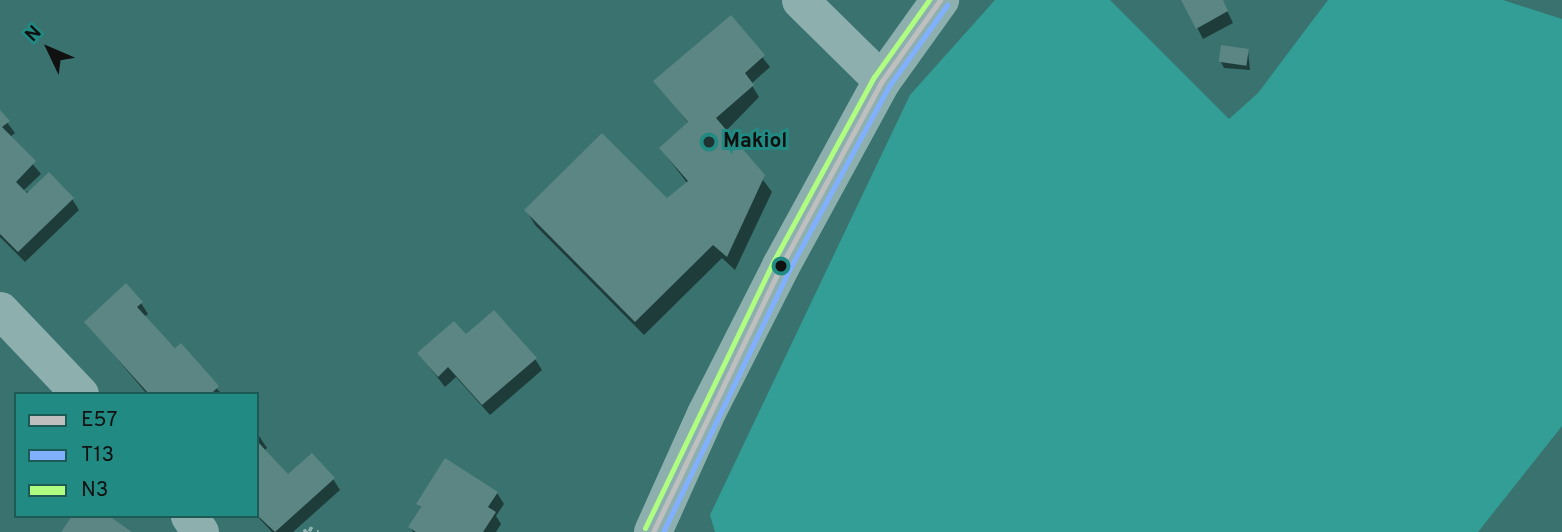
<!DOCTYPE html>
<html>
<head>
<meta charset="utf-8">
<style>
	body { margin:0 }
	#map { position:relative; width:1562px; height:532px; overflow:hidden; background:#39726e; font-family:Overpass,sans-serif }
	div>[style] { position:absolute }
	.green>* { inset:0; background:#339e96 }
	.shadow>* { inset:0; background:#0007 }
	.building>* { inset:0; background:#5b8683; transform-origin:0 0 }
	.path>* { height:4.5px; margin-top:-2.25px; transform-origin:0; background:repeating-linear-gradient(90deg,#8db0ae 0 3.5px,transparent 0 8.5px) }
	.minor>* { height:37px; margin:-18.5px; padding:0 18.5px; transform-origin:18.5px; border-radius:18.5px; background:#8db0ae }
	.tertiary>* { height:38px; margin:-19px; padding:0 19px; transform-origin:19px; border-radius:19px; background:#8db0ae }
	.bus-1>* { height:5px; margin:-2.5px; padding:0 2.5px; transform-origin:2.5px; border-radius:2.5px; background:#bfbfbf }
	.bus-2>* { height:5px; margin:-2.5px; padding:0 2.5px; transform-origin:2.5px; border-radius:2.5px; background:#80b0ff }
	.bus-3>* { height:5px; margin:-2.5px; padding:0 2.5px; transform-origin:2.5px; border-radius:2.5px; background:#affd81 }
	.dots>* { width:19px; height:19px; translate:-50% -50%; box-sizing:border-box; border:4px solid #218a82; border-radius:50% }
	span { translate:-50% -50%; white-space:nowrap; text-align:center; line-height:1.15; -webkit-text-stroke:6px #218a82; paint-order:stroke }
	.poi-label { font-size:21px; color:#111; font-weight:700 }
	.left { translate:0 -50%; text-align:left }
	.legend { position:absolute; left:14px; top:392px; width:245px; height:126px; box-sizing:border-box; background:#218a82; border:2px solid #1b5a55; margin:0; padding:9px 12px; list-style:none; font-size:21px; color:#111 }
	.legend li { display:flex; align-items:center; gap:14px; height:35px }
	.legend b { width:35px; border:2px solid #1b5a55 }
	.north { position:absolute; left:14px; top:14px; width:70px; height:70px; -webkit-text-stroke:5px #218a82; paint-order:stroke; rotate:314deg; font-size:19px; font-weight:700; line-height:28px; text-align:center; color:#111 }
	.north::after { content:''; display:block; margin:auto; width:24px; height:32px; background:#111; clip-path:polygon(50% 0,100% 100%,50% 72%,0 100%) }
</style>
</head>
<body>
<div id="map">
	<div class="green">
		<div style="clip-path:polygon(995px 0,1110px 0,1229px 119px,1258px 93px,1328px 0,1503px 0,1562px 19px,1562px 426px,1478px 532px,715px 532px,710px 515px,910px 95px)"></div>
	</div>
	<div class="shadow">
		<div style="clip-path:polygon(1183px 0,1222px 0,1233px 23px,1203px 39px)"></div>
		<div style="clip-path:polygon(731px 17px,770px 67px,751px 84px,759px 97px,726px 131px,772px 192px,735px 270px,722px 258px,644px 335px,535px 225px,526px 210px,667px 200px,688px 184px,661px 149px,689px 124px,655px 81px)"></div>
		<div style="clip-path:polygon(1248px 51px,1250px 70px,1224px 68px,1221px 62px)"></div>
		<div style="clip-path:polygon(0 113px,15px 133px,10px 137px,41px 174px,23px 191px,72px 199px,79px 210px,25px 262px,0 237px)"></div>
		<div style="clip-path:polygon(141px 303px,148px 314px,144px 317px,222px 394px,147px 394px,86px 322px)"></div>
		<div style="clip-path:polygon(466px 336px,535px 359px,542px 370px,490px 415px,456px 377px,445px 387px,419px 354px)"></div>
		<div style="clip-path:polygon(257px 433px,267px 448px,264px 451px,288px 477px,333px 479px,340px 490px,293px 532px,272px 532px,257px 516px)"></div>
		<div style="clip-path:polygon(497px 493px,504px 504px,496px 516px,501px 524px,496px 532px,413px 532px,410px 527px,422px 510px,418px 504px)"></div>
	</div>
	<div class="building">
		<div style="clip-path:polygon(1181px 0,1223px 0,1228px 11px,1196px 29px)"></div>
		<div style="clip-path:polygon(731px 15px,765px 55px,745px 73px,754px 85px,716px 118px,765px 175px,727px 257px,713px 245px,635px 322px,524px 210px,602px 133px,667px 198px,688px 181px,659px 148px,688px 122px,653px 81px)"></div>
		<div style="left:1221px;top:45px;width:28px;height:17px;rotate:8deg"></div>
		<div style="clip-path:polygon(0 110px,10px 121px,2px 127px,36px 161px,16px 182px,27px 193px,49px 172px,74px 198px,18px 252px,0 234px)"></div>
		<div style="clip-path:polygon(126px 283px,143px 302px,137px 307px,175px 348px,181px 343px,219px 386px,211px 394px,149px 394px,84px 322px)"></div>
		<div style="clip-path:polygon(494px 310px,537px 358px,482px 405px,448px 367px,438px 377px,417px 353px,454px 321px,466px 334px)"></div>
		<div style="clip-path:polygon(257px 441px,288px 474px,312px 453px,335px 478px,275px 532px,257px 515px)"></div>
		<div style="clip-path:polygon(445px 458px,498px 492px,488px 507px,496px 512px,483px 532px,416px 532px,408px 527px,421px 507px,416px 504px)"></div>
		<div style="clip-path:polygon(72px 516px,109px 516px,132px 532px,61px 532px)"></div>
	</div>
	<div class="path">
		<div style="left:304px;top:532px;width:6px;rotate:-39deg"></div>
		<div style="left:309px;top:528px;width:10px;rotate:24deg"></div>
	</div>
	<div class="minor">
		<div style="left:800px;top:0;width:115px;rotate:44.6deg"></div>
		<div style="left:0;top:310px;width:116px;rotate:46.4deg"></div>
		<div style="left:189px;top:516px;width:19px;rotate:55deg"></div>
	</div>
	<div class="tertiary">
		<div style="left:653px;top:532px;width:129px;rotate:-65.8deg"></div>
		<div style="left:706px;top:414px;width:166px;rotate:-63.1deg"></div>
		<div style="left:781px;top:266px;width:211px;rotate:-61.4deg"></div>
		<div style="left:882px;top:81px;width:100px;rotate:-54.4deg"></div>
	</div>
	<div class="bus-1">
		<div style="left:653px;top:532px;width:295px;rotate:-64.3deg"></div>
		<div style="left:781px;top:266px;width:211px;rotate:-61.4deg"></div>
		<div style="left:882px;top:81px;width:100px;rotate:-54.4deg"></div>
	</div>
	<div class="bus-2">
		<div style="left:663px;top:532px;width:291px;rotate:-64.3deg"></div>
		<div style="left:789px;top:270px;width:209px;rotate:-61.5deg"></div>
		<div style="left:889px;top:86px;width:100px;rotate:-54.4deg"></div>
	</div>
	<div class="bus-3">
		<div style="left:645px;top:528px;width:295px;rotate:-64.3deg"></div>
		<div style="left:773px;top:262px;width:211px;rotate:-61.4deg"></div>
		<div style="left:874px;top:77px;width:95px;rotate:-54.5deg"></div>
	</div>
	<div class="dots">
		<div style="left:709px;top:142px;background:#1f3332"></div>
		<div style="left:781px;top:266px;background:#111"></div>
	</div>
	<div class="poi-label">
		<span class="left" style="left:723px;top:142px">Makiol</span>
	</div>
	<ul class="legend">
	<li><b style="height:9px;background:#bfbfbf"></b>E57</li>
	<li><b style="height:9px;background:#80b0ff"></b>T13</li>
	<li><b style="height:9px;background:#affd81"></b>N3</li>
	</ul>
	<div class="north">N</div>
</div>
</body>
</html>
